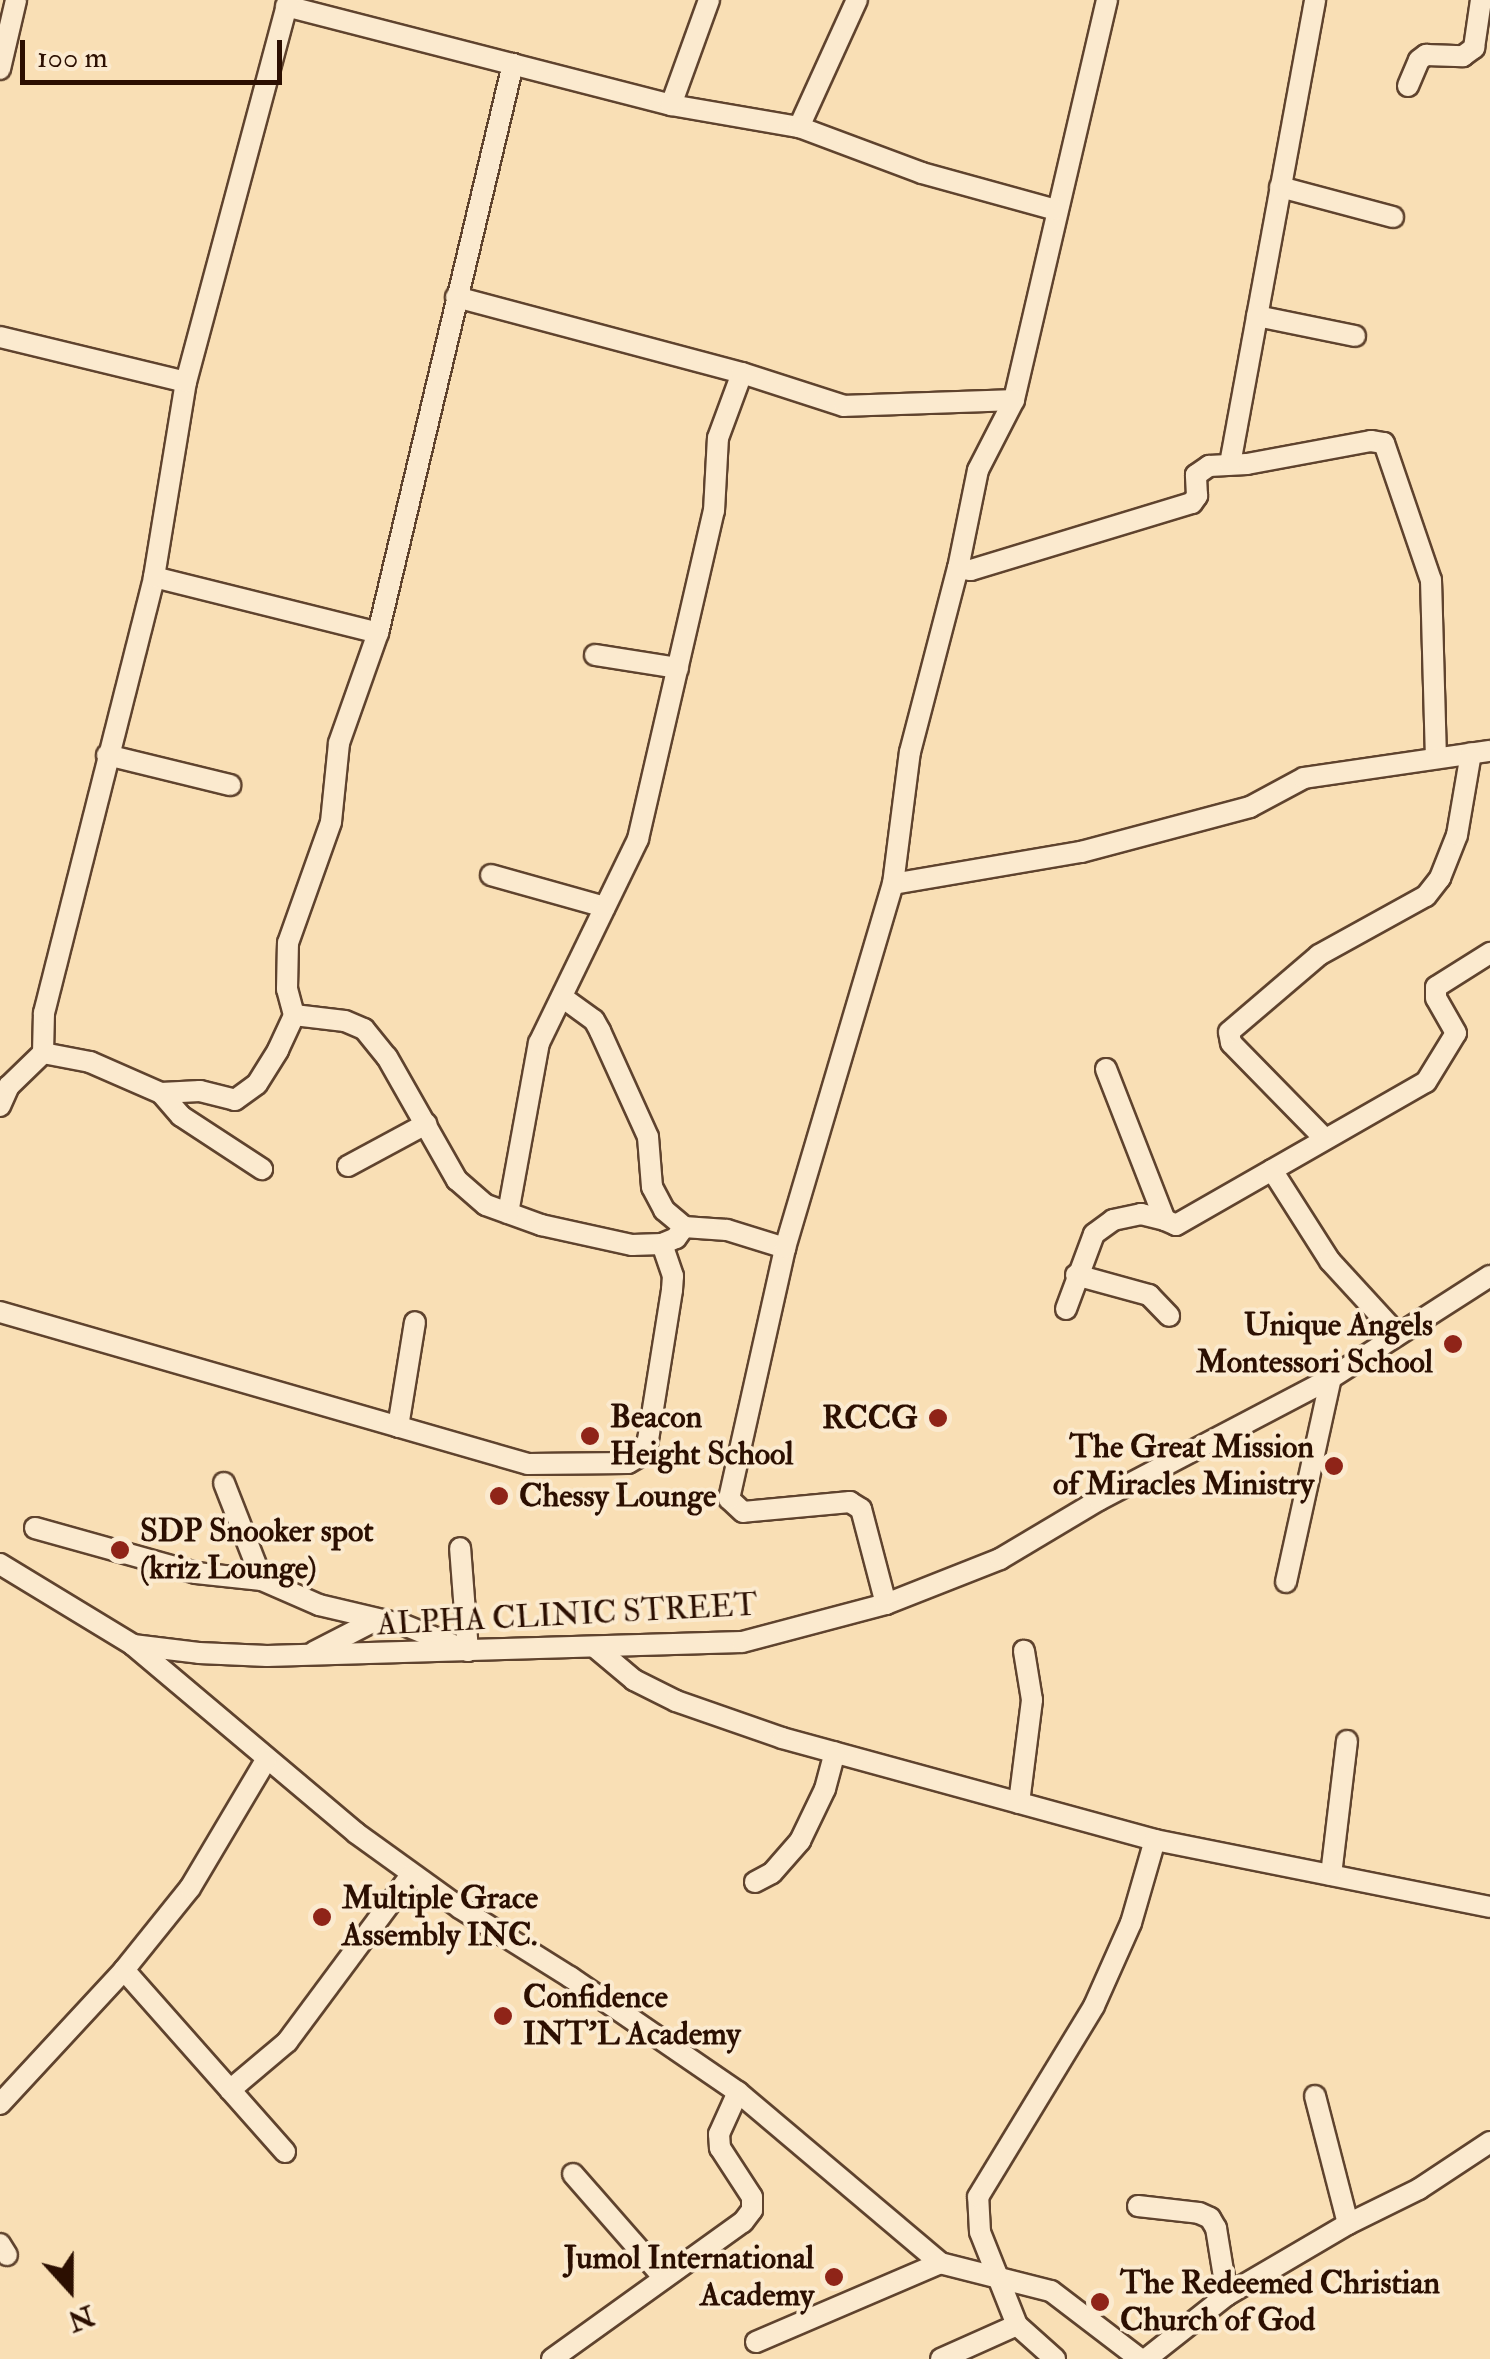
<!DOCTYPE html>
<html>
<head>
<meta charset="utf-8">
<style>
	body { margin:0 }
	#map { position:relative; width:1490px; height:2359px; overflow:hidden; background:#f9dfb5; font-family:"IM FELL Double Pica",serif }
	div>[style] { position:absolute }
	.roads { filter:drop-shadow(2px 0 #5f432e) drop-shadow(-2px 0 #5f432e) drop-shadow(0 2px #5f432e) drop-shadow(0 -2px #5f432e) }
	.minor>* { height:20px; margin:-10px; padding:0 10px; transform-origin:10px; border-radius:10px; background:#fbeacf }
	.dots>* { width:28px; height:28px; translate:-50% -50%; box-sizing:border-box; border:5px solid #fbeacf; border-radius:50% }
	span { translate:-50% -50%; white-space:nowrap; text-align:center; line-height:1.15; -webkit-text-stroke:8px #fbeacf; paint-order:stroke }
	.poi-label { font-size:32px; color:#2c0f01; font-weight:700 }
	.right { translate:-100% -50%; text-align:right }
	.left { translate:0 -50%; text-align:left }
	.street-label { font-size:32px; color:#2c0f01 }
	.north { position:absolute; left:20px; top:2239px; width:100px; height:100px; -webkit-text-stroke:8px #fbeacf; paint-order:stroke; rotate:159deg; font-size:28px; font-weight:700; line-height:40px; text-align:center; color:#2c0f01 }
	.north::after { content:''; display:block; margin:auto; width:35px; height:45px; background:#2c0f01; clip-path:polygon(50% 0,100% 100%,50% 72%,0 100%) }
	.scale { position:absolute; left:20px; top:40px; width:262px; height:45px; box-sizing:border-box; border:5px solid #2c0f01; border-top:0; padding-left:12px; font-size:30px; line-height:35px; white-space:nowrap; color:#2c0f01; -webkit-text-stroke:8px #fbeacf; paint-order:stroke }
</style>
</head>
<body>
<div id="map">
	<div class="roads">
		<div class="minor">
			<div style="left:1107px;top:0;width:411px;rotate:103.1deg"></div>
			<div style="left:1014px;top:400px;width:79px;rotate:117.2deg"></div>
			<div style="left:978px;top:470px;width:100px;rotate:101.5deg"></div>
			<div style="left:958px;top:568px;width:13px;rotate:9deg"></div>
			<div style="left:971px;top:570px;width:231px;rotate:-16.9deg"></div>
			<div style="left:1192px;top:503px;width:9px;rotate:-54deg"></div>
			<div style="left:1197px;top:496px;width:21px;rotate:-93deg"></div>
			<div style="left:1196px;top:475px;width:16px;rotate:-35deg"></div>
			<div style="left:1209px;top:466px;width:38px;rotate:-3deg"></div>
			<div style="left:1247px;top:464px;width:126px;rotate:-10.5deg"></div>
			<div style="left:1371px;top:441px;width:13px;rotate:9deg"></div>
			<div style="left:1384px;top:443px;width:145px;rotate:71.1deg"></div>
			<div style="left:1431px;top:580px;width:175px;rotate:88.4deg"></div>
			<div style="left:286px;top:6px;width:398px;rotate:14.4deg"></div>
			<div style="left:671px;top:105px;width:130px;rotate:9.8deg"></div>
			<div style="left:799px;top:127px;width:131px;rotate:20.5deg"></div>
			<div style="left:922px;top:173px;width:139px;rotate:15.4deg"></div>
			<div style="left:0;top:69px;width:71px;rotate:-76.9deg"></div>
			<div style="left:1408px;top:86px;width:28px;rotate:-67deg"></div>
			<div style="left:1419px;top:60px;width:9px;rotate:-36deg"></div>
			<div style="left:1426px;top:55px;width:37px;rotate:2deg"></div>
			<div style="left:1463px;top:56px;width:14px;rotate:-36deg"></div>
			<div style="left:1474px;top:48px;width:49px;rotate:-81.7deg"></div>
			<div style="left:671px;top:105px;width:112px;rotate:-70.1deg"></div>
			<div style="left:799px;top:127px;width:140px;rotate:-65.5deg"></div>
			<div style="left:1280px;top:187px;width:117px;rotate:14.9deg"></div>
			<div style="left:456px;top:297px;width:296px;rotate:14.9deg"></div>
			<div style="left:1257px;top:316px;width:100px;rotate:11.5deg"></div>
			<div style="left:0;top:337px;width:191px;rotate:13.6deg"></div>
			<div style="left:1230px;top:464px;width:472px;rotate:-79.6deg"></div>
			<div style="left:154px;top:577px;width:231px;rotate:14deg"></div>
			<div style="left:595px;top:655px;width:84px;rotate:8.9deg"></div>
			<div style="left:107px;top:755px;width:127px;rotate:13.7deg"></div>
			<div style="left:491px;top:875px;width:118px;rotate:15.7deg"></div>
			<div style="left:893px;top:884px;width:191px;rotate:-9.7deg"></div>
			<div style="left:1081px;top:852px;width:175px;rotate:-14.9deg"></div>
			<div style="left:1250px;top:807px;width:61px;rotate:-28.2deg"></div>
			<div style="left:1304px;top:778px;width:188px;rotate:-8.3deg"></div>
			<div style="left:562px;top:997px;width:39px;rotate:36deg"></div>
			<div style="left:594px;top:1020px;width:13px;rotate:61deg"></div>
			<div style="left:600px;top:1031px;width:116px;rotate:65.6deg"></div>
			<div style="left:648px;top:1137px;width:50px;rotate:85.4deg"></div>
			<div style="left:652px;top:1187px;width:26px;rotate:62deg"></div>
			<div style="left:664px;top:1210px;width:26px;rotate:40deg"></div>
			<div style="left:684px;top:1227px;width:43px;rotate:4deg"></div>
			<div style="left:727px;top:1230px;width:61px;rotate:17.2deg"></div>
			<div style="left:294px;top:1015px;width:51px;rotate:6.7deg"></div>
			<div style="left:345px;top:1021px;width:21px;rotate:23deg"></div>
			<div style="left:364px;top:1029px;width:36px;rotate:51deg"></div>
			<div style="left:387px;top:1057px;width:142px;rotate:60.4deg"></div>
			<div style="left:457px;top:1180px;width:38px;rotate:41deg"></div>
			<div style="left:486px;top:1205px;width:59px;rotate:20deg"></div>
			<div style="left:541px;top:1225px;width:93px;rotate:12.4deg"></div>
			<div style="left:632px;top:1245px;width:30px;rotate:-2deg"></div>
			<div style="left:662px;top:1244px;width:15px;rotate:-23deg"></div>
			<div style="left:676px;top:1238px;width:14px;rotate:-54deg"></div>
			<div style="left:43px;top:1053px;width:48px;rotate:10.8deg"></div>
			<div style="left:90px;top:1062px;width:77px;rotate:23.6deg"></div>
			<div style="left:161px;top:1093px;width:39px;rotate:-3deg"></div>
			<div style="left:200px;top:1091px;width:36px;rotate:14deg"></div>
			<div style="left:235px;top:1100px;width:27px;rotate:-36deg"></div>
			<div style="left:257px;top:1084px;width:40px;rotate:-58deg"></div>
			<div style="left:278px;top:1050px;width:38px;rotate:-65deg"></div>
			<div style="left:294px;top:1015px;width:27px;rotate:-105deg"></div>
			<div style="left:287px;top:989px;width:46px;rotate:-88.8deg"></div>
			<div style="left:288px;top:943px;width:128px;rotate:-70.4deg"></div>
			<div style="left:331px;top:822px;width:79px;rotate:-84.2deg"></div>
			<div style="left:339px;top:743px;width:117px;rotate:-70.5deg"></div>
			<div style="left:378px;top:633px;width:585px;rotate:-76.65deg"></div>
			<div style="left:1106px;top:1069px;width:162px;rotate:68.7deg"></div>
			<div style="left:1165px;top:1220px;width:12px;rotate:24deg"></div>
			<div style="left:1176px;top:1225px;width:288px;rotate:-29.8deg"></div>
			<div style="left:1426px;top:1082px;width:57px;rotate:-58.5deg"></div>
			<div style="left:1456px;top:1033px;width:40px;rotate:-119.7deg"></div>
			<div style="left:1436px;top:998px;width:11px;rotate:-90deg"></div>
			<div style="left:1436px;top:987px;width:64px;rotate:-32.2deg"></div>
			<div style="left:161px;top:1093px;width:30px;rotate:49deg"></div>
			<div style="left:181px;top:1116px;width:97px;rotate:33.2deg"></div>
			<div style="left:0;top:1106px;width:22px;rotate:-66deg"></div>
			<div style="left:9px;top:1086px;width:47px;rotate:-44.1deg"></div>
			<div style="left:43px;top:1053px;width:40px;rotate:-88.6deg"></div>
			<div style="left:44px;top:1013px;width:450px;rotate:-75.8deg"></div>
			<div style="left:154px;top:577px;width:198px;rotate:-80.7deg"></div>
			<div style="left:186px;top:382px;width:395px;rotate:-75deg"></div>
			<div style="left:1325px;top:1139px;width:134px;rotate:-134.4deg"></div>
			<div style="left:1231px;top:1043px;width:11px;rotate:-100deg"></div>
			<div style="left:1229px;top:1032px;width:118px;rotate:-40.5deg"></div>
			<div style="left:1319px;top:955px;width:122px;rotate:-28.9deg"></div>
			<div style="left:1426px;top:896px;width:23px;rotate:-52deg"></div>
			<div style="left:1440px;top:878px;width:46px;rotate:-68.4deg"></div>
			<div style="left:1457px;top:835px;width:83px;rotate:-80.3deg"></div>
			<div style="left:348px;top:1166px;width:89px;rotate:-28.3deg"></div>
			<div style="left:1272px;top:1170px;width:108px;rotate:57.5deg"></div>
			<div style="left:1330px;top:1261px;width:100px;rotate:47.4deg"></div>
			<div style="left:508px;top:1213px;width:173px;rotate:-79.7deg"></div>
			<div style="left:539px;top:1043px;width:227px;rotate:-64.1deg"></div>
			<div style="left:638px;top:839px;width:337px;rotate:-77deg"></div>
			<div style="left:714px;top:511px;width:73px;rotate:-86.9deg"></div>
			<div style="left:718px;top:438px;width:69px;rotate:-69.7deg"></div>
			<div style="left:742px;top:373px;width:107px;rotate:17.9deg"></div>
			<div style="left:844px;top:406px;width:170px;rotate:-2deg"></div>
			<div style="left:1076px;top:1275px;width:76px;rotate:15.3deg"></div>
			<div style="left:1149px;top:1295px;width:29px;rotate:46deg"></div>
			<div style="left:1066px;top:1309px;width:80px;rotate:-69.5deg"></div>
			<div style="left:1094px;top:1234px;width:24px;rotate:-36deg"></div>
			<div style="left:1113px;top:1220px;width:29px;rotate:-12deg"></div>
			<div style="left:1141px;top:1214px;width:25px;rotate:14deg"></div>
			<div style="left:0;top:1312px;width:549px;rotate:16.06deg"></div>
			<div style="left:528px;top:1464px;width:100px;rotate:-0.6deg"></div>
			<div style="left:628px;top:1463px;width:16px;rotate:-30deg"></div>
			<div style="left:642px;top:1455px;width:16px;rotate:-68deg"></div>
			<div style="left:648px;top:1440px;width:152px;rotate:-80.9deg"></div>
			<div style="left:672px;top:1290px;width:14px;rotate:-86deg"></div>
			<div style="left:673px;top:1276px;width:34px;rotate:-109deg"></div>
			<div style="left:398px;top:1427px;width:106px;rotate:-80.8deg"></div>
			<div style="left:224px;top:1483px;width:104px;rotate:68.6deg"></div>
			<div style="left:35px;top:1528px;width:167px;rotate:15.6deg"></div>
			<div style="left:196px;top:1573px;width:66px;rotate:6.1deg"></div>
			<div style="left:262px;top:1580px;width:62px;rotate:23.7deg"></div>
			<div style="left:319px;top:1605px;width:87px;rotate:13.2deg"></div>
			<div style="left:404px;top:1625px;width:69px;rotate:22.1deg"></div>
			<div style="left:468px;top:1651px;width:103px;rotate:-94.4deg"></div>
			<div style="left:0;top:1564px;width:156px;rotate:31.3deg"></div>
			<div style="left:133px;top:1645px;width:66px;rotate:6.9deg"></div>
			<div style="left:199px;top:1653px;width:68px;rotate:2.5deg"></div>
			<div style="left:267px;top:1656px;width:475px;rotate:-1.7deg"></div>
			<div style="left:742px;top:1642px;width:149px;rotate:-14.8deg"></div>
			<div style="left:886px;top:1604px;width:123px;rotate:-21.5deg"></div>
			<div style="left:1000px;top:1559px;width:115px;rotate:-30.8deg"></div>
			<div style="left:1099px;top:1500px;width:262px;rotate:-27.7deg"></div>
			<div style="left:1331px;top:1378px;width:189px;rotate:-32.7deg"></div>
			<div style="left:1286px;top:1582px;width:209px;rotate:-77.6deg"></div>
			<div style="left:886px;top:1604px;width:98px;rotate:-104.7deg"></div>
			<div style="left:861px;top:1509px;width:13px;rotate:-148deg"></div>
			<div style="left:850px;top:1502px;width:107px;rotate:174.7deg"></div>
			<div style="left:743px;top:1512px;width:19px;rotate:-137deg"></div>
			<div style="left:729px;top:1499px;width:257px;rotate:-77.4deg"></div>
			<div style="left:785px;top:1248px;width:380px;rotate:-73.5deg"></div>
			<div style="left:893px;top:884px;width:133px;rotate:-82.7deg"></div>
			<div style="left:910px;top:752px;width:190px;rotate:-75.4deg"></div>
			<div style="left:133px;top:1645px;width:292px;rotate:40.1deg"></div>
			<div style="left:356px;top:1833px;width:128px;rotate:35.8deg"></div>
			<div style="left:460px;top:1908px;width:130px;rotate:32.1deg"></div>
			<div style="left:570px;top:1977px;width:204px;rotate:34.4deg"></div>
			<div style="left:738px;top:2092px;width:265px;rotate:40.2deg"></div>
			<div style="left:940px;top:2263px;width:114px;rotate:14.2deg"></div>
			<div style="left:1051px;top:2291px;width:112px;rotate:37.4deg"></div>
			<div style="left:596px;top:1648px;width:50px;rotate:40.1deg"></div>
			<div style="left:634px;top:1680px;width:47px;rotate:26.6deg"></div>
			<div style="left:676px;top:1701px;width:112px;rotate:19.2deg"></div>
			<div style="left:782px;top:1738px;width:387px;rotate:15.3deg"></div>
			<div style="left:1155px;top:1840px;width:342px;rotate:11.3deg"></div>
			<div style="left:314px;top:1652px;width:68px;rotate:-27.3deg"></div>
			<div style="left:1019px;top:1803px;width:104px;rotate:-82.8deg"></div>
			<div style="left:1032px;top:1700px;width:50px;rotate:-99.3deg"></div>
			<div style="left:1331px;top:1875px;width:135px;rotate:-83.2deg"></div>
			<div style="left:755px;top:1882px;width:19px;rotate:-28deg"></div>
			<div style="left:772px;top:1873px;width:43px;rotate:-48.8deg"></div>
			<div style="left:800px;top:1841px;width:58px;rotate:-64.3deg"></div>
			<div style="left:825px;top:1789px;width:38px;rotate:-75deg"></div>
			<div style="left:124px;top:1970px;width:243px;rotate:48.5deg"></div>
			<div style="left:230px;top:2090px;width:75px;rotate:-40.1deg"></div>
			<div style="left:287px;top:2042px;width:208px;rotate:-53.4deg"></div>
			<div style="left:1315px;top:2096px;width:132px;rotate:75.5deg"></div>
			<div style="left:0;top:2104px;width:183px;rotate:-47.2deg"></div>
			<div style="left:124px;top:1970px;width:105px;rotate:-51.2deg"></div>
			<div style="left:190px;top:1888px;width:149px;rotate:-59.3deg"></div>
			<div style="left:573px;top:2174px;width:138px;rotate:48.8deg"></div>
			<div style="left:1138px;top:2206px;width:61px;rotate:6.5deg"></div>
			<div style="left:1199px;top:2213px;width:12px;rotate:24deg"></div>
			<div style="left:1210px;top:2218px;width:12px;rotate:59deg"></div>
			<div style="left:1216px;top:2228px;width:68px;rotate:80.7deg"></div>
			<div style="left:0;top:2244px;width:13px;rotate:58deg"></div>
			<div style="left:1017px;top:2325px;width:100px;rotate:-111.7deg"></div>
			<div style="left:980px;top:2232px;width:35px;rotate:-93deg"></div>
			<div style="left:978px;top:2197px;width:223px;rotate:-58.7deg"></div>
			<div style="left:1094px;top:2006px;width:91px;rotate:-66deg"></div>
			<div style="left:1131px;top:1923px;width:86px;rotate:-73.9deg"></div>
			<div style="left:756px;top:2342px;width:200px;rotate:-23.2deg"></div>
			<div style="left:552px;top:2359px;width:235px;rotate:-35.7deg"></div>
			<div style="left:743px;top:2222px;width:15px;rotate:-53deg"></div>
			<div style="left:752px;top:2210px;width:13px;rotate:-90deg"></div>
			<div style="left:752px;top:2197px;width:59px;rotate:-123.1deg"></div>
			<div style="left:720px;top:2148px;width:14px;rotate:-94deg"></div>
			<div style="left:719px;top:2134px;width:46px;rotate:-65.7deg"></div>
			<div style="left:941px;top:2359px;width:83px;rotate:-24.1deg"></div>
			<div style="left:1017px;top:2325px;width:51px;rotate:41.8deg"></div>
			<div style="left:1146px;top:2359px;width:103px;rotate:-38.3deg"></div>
			<div style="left:1227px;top:2295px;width:140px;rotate:-30.4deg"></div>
			<div style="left:1348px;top:2224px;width:79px;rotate:-26.2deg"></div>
			<div style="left:1419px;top:2189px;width:85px;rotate:-33.5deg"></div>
		</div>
	</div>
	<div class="dots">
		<div style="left:1453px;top:1344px;background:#8f2418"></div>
		<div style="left:938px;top:1418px;background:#8f2418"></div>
		<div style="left:590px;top:1436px;background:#8f2418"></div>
		<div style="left:1334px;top:1466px;background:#8f2418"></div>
		<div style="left:499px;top:1496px;background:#8f2418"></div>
		<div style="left:120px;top:1550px;background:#8f2418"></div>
		<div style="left:322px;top:1917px;background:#8f2418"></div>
		<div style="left:503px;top:2016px;background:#8f2418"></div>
		<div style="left:834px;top:2277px;background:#8f2418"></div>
		<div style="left:1100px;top:2302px;background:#8f2418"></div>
	</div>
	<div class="poi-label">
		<span class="right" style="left:1433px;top:1344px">Unique Angels<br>Montessori School</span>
		<span class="left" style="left:610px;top:1436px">Beacon<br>Height School</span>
		<span class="right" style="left:918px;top:1418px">RCCG</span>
		<span class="right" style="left:1314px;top:1466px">The Great Mission<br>of Miracles Ministry</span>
		<span class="left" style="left:519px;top:1496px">Chessy Lounge</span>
		<span class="left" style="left:140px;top:1550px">SDP Snooker spot<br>(kriz Lounge)</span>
		<span class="left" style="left:342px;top:1917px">Multiple Grace<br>Assembly INC.</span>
		<span class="left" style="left:523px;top:2016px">Confidence<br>INT'L Academy</span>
		<span class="right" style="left:814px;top:2277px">Jumol International<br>Academy</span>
		<span class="left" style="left:1120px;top:2302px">The Redeemed Christian<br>Church of God</span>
	</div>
	<div class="street-label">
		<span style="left:567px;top:1615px;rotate:-3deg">ALPHA CLINIC STREET</span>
	</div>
	<div class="north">N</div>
	<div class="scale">100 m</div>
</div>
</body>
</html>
